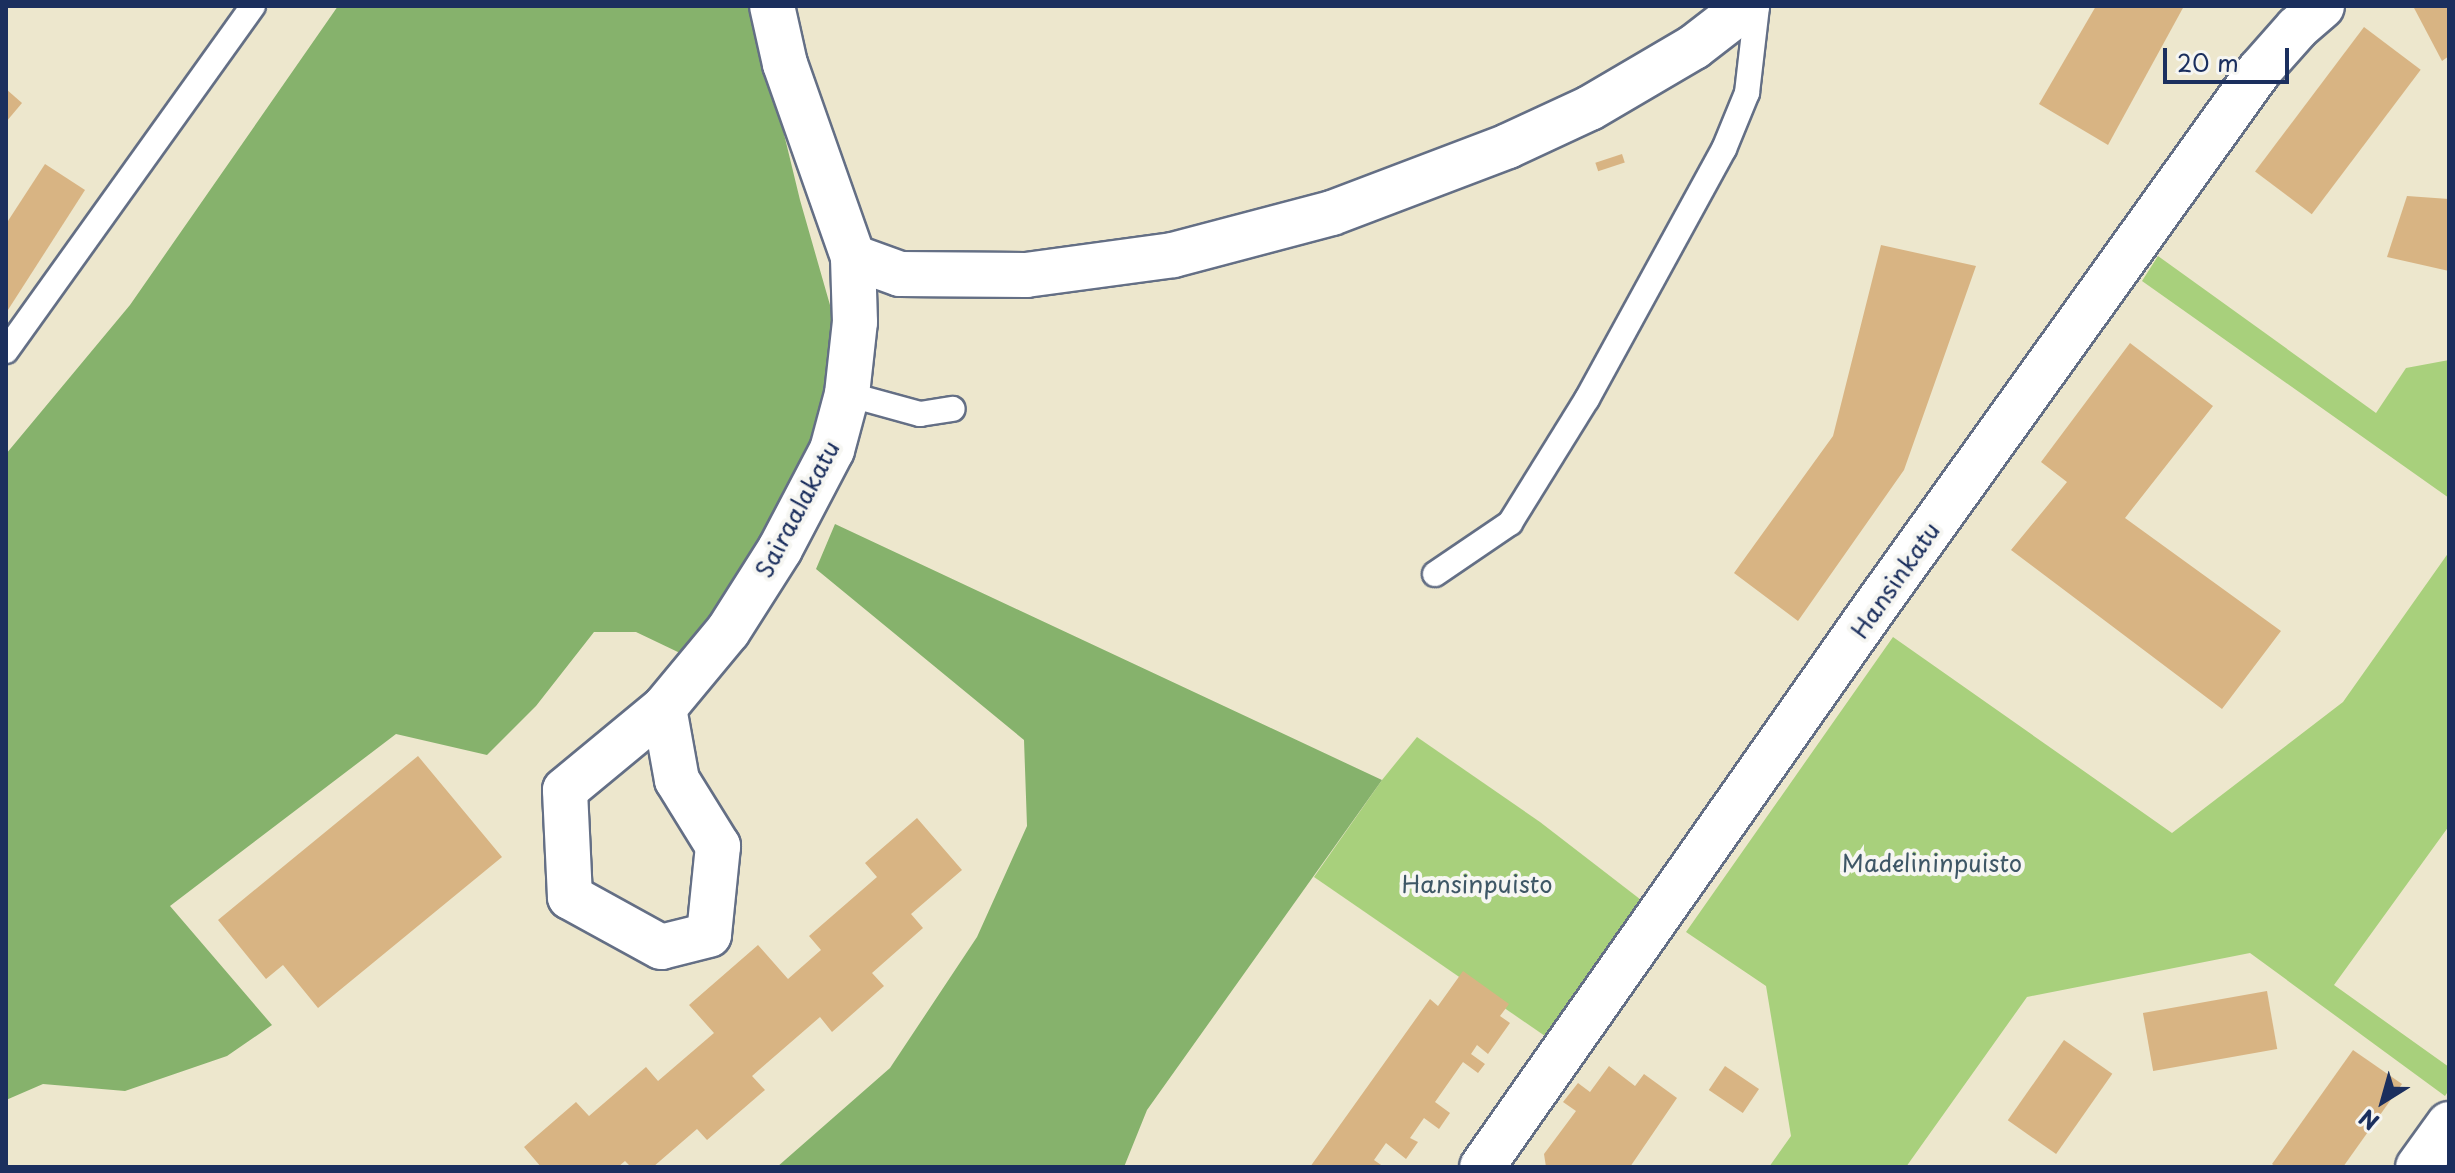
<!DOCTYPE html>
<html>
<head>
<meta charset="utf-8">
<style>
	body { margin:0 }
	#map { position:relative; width:2455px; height:1173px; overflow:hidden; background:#ede7cd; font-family:"Playpen Sans",sans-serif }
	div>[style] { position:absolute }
	.green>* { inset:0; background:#a8d07c }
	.forest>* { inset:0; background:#86b26c }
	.building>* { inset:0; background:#d8b483; transform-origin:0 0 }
	.roads { filter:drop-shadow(2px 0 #646f85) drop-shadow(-2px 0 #646f85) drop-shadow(0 2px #646f85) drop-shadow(0 -2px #646f85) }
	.lane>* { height:24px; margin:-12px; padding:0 12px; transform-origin:12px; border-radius:12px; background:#fff }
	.street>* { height:44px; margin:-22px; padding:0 22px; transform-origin:22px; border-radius:22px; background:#fff }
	span { translate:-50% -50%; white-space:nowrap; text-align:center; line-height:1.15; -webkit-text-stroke:8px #f6f6f2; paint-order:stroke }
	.street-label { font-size:24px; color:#1b2f5e }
	.park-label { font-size:24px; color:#3e5766 }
	.frame { position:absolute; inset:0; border:8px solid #1b2f5e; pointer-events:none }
	.north { position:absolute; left:2343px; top:1061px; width:80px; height:80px; -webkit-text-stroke:6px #f6f6f2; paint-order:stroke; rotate:217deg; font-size:22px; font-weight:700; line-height:32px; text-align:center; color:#1b2f5e }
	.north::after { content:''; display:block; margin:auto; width:28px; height:36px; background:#1b2f5e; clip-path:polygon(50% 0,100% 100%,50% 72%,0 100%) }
	.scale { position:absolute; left:2163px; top:48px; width:126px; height:36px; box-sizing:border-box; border:4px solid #1b2f5e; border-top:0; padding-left:10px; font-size:24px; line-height:28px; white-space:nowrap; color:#1b2f5e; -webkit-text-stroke:6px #f6f6f2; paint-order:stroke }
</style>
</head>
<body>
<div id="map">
	<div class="green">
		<div style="clip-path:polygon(2158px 256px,2376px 413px,2406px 368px,2449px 360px,2449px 498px,2142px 281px)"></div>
		<div style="clip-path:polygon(2449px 552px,2449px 826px,2334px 985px,2449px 1067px,2449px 1090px,2445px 1096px,2250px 953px,2027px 997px,1906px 1167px,1769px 1167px,1791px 1136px,1766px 986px,1686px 932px,1893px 637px,2172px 833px,2343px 702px)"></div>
		<div style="clip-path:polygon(1417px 737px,1540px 822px,1645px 903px,1545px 1036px,1314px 877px,1382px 780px)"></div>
	</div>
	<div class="forest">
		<div style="clip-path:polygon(338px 6px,753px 6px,800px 200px,836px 326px,814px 436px,778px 512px,716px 613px,680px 653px,636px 632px,594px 632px,536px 706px,487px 755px,396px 734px,170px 906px,272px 1025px,227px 1056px,125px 1091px,43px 1084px,6px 1100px,6px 454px,130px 305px)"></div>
		<div style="clip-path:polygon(835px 524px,1382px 780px,1147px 1110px,1124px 1167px,777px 1167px,890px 1068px,977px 937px,1027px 826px,1024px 740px,816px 569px)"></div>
	</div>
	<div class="building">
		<div style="clip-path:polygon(2096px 6px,2184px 6px,2108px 145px,2039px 104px)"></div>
		<div style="clip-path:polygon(2413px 6px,2449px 6px,2449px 56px,2442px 61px)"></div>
		<div style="left:2364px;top:27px;width:71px;height:181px;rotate:37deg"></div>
		<div style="clip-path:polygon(6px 89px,22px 103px,6px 122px)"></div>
		<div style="left:1622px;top:154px;width:9px;height:28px;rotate:72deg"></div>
		<div style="clip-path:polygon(45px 164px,85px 190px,6px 313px,6px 224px)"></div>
		<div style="clip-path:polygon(2407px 196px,2449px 199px,2449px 271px,2387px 257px)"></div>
		<div style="clip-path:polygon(1881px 245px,1976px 266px,1904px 470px,1798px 621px,1734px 573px,1833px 436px)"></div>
		<div style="clip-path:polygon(2130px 343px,2213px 406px,2125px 518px,2281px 631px,2222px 709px,2011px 550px,2067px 482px,2041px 462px)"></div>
		<div style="clip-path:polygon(418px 756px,502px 857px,318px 1008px,283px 965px,266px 979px,218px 920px)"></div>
		<div style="clip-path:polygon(917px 818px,962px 870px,911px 914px,923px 928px,872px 973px,884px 986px,832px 1032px,820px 1017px,752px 1076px,765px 1090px,707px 1140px,697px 1129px,653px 1167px,631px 1167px,625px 1161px,618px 1167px,541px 1167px,524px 1147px,576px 1102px,589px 1116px,646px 1067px,658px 1081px,714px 1033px,689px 1005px,758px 945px,788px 979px,821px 950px,809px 936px,877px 877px,865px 863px)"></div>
		<div style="clip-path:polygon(1463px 971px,1509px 1004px,1500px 1016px,1510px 1023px,1488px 1054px,1477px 1045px,1471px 1054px,1485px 1064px,1478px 1073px,1463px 1062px,1435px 1102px,1450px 1113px,1439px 1129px,1424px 1118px,1410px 1138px,1418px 1142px,1406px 1159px,1386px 1143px,1374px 1160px,1384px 1167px,1310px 1167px,1430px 999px,1438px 1006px)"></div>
		<div style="left:2267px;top:991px;width:59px;height:126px;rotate:80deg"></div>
		<div style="left:2064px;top:1040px;width:59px;height:98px;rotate:35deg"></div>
		<div style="clip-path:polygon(2353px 1050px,2402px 1084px,2343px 1167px,2276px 1167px,2272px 1164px)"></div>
		<div style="clip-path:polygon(1609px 1066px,1635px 1086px,1644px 1074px,1677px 1098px,1630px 1167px,1546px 1167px,1544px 1154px,1576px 1111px,1563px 1102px,1578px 1083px,1590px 1092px)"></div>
		<div style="left:1725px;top:1066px;width:41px;height:29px;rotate:34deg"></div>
	</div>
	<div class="roads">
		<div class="lane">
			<div style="left:6px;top:351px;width:424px;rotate:-54.4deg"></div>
			<div style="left:847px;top:394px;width:76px;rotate:15.3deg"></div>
			<div style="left:920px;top:414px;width:33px;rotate:-9deg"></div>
			<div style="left:1435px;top:574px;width:91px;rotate:-34.2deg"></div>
			<div style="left:1510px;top:523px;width:146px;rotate:-58.2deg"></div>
			<div style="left:1587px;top:399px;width:285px;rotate:-61.3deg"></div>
			<div style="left:1724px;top:149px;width:61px;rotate:-67.7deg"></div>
			<div style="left:1747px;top:93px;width:88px;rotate:-83.4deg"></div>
		</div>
		<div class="street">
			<div style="left:853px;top:257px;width:50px;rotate:19.9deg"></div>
			<div style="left:900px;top:274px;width:126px;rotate:0.5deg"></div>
			<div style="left:1026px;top:275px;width:148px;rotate:-7.7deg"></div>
			<div style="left:1173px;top:255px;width:164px;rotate:-14.8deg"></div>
			<div style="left:1332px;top:213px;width:188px;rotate:-20.8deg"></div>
			<div style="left:1508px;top:146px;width:90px;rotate:-24.9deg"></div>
			<div style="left:1590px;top:108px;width:121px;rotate:-30.4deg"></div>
			<div style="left:1694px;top:47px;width:67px;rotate:-37.7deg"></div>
			<div style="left:664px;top:708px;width:73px;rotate:79.8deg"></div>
			<div style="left:677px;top:780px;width:78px;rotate:58.2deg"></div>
			<div style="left:718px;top:846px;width:89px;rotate:95.8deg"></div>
			<div style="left:709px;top:935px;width:49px;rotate:166deg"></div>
			<div style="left:661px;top:947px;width:104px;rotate:-151.2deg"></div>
			<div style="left:570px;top:897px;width:107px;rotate:-92.7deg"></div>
			<div style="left:565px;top:790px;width:129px;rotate:-39.6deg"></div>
			<div style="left:664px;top:708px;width:100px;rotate:-50.3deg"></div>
			<div style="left:728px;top:631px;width:97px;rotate:-57.6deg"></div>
			<div style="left:780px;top:549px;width:112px;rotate:-62.3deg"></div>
			<div style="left:832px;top:450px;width:58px;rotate:-75deg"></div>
			<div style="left:847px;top:394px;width:72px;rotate:-83.7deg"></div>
			<div style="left:855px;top:322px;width:65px;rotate:-91.8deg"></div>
			<div style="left:853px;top:257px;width:205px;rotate:-109.4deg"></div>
			<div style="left:785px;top:64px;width:59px;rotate:-102.6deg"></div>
			<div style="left:1482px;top:1167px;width:688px;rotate:-54.95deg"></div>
			<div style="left:1877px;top:604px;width:656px;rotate:-54.37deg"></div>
			<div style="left:2259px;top:71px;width:57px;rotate:-48.5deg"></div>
			<div style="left:2297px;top:28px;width:33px;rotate:-41deg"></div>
			<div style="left:2418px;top:1167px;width:53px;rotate:-54.2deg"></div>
		</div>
	</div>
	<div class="street-label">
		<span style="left:797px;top:509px;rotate:-62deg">Sairaalakatu</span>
		<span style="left:1895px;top:580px;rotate:-55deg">Hansinkatu</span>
	</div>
	<div class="park-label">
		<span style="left:1932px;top:863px">Madelininpuisto</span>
		<span style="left:1477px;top:884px">Hansinpuisto</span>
	</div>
	<div class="frame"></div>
	<div class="north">N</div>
	<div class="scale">20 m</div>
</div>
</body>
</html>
